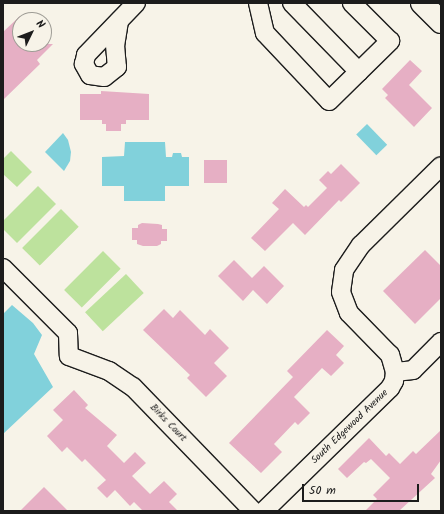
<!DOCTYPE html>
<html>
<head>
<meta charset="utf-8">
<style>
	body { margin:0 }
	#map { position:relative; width:444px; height:514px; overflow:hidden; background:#f7f3e8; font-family:Kalam,sans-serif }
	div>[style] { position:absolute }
	.green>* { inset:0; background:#bde29d; transform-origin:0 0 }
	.water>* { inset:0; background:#81d1db; transform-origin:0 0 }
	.building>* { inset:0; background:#e6afc4; transform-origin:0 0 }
	.roads { filter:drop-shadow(1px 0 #1c1c1c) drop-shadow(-1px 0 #1c1c1c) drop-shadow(0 1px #1c1c1c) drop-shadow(0 -1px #1c1c1c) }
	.minor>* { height:18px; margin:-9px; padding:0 9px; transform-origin:9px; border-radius:9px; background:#f7f3e8 }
	.major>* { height:22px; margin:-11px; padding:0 11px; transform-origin:11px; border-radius:11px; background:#f7f3e8 }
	span { translate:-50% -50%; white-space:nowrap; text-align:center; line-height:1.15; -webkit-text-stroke:3px #f7f3e8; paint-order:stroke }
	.street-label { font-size:10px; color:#1c1c1c }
	.frame { position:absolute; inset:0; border:4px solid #1c1c1c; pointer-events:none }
	.north { position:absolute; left:12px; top:12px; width:40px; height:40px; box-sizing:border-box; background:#f7f3e8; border:1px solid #9f9d96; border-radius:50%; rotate:47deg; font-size:11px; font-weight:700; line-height:16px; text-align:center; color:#1c1c1c }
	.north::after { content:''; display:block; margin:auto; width:14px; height:18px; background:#1c1c1c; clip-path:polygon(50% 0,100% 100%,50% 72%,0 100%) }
	.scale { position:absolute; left:302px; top:484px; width:117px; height:18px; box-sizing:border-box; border:2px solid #1c1c1c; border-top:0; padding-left:5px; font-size:12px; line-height:14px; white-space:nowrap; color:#1c1c1c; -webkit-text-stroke:3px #f7f3e8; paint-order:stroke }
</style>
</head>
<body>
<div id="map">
	<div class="green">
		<div style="clip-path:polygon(11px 151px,32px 172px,17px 187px,3px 174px,3px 159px)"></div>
		<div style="clip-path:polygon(38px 186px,56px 204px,17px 243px,3px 229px,3px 221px)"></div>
		<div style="left:61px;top:209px;width:25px;height:55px;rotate:45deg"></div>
		<div style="left:103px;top:251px;width:25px;height:55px;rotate:45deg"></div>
		<div style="left:126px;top:274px;width:26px;height:56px;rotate:47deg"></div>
	</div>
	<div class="water">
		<div style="left:367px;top:124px;width:29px;height:15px;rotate:46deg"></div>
		<div style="clip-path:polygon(63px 133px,68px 140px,71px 152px,70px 161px,64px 171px,45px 152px)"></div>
		<div style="clip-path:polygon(125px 142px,165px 142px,166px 157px,172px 157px,173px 153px,181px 153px,182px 157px,189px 157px,189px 186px,165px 186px,165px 201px,124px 201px,124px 186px,102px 186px,102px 157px,124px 156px)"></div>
		<div style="clip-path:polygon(12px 305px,33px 323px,42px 335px,34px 354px,53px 387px,3px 434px,3px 314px)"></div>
	</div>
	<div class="building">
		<div style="clip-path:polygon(20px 16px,20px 44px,53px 44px,37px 60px,40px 64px,3px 100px,3px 32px)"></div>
		<div style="clip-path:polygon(410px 60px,422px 71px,409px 85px,432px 108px,414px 127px,385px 98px,388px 95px,382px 89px)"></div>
		<div style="clip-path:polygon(101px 91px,149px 94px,149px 120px,126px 120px,126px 124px,121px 124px,121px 131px,106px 131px,106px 124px,102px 124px,102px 120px,80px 120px,80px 94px,101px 94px)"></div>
		<div style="left:204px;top:160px;width:23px;height:23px"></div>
		<div style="clip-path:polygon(341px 164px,360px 183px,341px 202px,339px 200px,305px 235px,293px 223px,265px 251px,251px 238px,279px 209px,272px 203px,285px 189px,304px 207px,306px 205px,308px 207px,327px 188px,319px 180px,328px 171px,331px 174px)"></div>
		<div style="clip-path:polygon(142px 223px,158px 224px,162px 225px,162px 229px,167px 229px,167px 241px,161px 241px,161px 244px,157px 246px,143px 246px,137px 244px,137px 240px,132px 240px,132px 228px,138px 228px,138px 225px)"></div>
		<div style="clip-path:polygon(425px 250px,441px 266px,441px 298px,415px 324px,383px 291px)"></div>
		<div style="clip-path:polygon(234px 260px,252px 278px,264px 266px,284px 286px,267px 304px,253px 290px,243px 301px,218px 276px)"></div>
		<div style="clip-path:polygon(164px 309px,173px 318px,180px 310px,205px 335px,210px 329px,229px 348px,214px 363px,227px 376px,206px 397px,187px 378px,190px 375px,143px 330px)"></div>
		<div style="clip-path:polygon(327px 330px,344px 346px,336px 355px,344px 363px,331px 376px,322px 368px,294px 397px,310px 413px,298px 425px,295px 422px,274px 444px,282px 452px,261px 473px,229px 443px,293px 377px,287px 371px)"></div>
		<div style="clip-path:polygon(74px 390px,88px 405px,85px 408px,117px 435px,107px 446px,124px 463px,135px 452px,146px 463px,132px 476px,150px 494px,164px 481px,177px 494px,169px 502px,178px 511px,143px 511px,134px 502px,130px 506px,115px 490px,107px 498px,97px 488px,106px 480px,85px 459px,82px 462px,67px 447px,62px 452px,47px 436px,63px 420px,53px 410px)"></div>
		<div style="clip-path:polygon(441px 430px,441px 460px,431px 474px,435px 478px,399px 511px,365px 511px,377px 499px,373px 495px,390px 478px,371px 459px,366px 463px,364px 462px,347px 478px,338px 469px,369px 438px,386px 456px,389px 453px,400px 464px,413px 451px,416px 454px)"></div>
		<div style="clip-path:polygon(44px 487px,68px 511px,20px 511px)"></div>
	</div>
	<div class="roads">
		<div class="minor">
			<div style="left:258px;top:3px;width:31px;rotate:77deg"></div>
			<div style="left:265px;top:33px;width:93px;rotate:46.7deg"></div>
			<div style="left:329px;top:101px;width:86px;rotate:-44.5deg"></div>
			<div style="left:390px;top:41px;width:54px;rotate:-135deg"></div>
			<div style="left:292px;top:3px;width:96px;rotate:45.8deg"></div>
			<div style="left:119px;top:21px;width:24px;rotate:99deg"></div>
			<div style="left:115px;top:45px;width:22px;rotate:85deg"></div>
			<div style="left:117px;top:67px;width:16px;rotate:142deg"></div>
			<div style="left:104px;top:77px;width:14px;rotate:-172deg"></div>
			<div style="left:90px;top:75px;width:13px;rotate:-119deg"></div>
			<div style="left:84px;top:64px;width:9px;rotate:-77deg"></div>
			<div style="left:86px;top:55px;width:72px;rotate:-46.1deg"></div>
			<div style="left:3px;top:268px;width:92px;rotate:45deg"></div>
			<div style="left:68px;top:333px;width:23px;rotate:88deg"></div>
			<div style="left:69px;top:356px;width:43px;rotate:20.6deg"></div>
			<div style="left:109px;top:371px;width:29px;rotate:34deg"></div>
			<div style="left:133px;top:387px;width:173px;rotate:45.9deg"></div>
			<div style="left:395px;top:372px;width:18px;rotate:-6deg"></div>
			<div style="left:413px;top:370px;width:40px;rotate:-45deg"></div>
			<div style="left:264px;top:511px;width:176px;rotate:-44.3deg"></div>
			<div style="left:390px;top:388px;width:8px;rotate:-60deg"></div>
			<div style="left:394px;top:381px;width:9px;rotate:-84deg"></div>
			<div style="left:395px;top:372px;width:18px;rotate:-106deg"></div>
			<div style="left:390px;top:355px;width:59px;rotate:-134.3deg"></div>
			<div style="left:349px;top:313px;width:22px;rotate:-111deg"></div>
			<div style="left:341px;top:292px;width:22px;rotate:-82deg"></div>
			<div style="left:344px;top:270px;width:30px;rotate:-56deg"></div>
			<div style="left:361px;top:245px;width:112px;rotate:-44.6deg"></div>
		</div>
		<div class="major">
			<div style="left:422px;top:3px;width:27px;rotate:45deg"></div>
		</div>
	</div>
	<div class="street-label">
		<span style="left:168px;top:423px;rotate:46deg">Birks Court</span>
		<span style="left:350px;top:427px;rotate:-44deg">South Edgewood Avenue</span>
	</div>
	<div class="frame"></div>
	<div class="north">N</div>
	<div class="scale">50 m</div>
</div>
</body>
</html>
